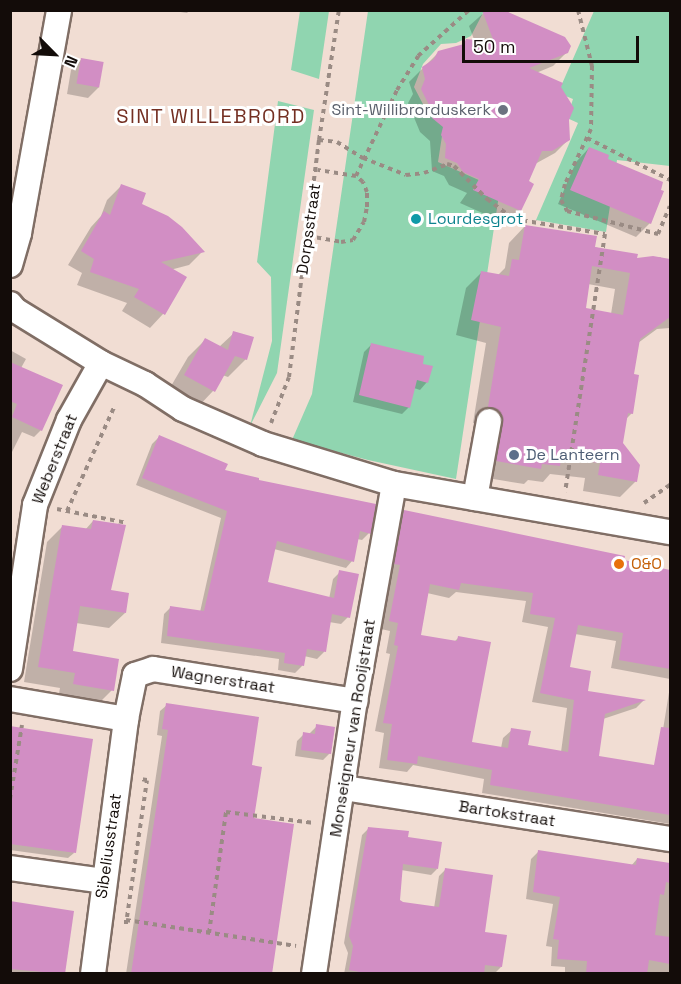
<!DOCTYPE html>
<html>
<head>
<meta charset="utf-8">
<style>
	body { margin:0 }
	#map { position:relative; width:681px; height:984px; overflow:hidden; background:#f1ddd3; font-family:"Space Grotesk",sans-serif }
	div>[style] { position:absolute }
	.green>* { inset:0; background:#90d5b0 }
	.shadow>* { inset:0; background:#0003 }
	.building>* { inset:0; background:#d28ec4; transform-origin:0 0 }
	.path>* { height:4px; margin-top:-2px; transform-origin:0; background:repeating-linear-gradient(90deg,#9a8b84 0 4.5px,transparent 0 9px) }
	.roads { filter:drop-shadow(2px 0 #806e65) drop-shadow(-2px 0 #806e65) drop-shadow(0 2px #806e65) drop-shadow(0 -2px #806e65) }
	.minor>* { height:24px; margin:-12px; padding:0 12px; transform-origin:12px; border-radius:12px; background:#fff }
	.dots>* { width:16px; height:16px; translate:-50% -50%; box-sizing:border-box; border:3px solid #fff; border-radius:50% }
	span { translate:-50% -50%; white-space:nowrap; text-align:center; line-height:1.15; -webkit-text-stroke:6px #fff; paint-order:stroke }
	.worship-label { font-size:16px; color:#5b616d }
	.right { translate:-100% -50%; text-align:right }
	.culture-label { font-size:16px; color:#0d838f }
	.left { translate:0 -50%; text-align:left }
	.street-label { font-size:16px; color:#130c09 }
	.service-label { font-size:16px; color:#4e5e75 }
	.food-label { font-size:16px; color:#c56008 }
	.quarter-label { font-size:20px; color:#742f22; letter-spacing:1.5px }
	.frame { position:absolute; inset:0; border:12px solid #130c09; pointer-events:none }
	.north { position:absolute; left:24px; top:24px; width:60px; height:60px; -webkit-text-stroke:4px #fff; paint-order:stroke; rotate:114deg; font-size:16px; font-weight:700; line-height:24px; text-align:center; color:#130c09 }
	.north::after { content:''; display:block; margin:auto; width:21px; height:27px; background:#130c09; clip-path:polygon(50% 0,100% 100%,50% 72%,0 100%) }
	.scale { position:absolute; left:462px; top:36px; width:177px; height:27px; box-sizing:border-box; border:3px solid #130c09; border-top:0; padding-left:8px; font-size:18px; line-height:21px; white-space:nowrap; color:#130c09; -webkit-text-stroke:4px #fff; paint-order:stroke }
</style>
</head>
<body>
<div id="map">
	<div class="green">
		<div style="clip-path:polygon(300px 11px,329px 11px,319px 79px,291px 70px)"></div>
		<div style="clip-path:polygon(368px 11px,484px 11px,471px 36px,456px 43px,441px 44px,423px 64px,414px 87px,425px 108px,433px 101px,433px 117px,444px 123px,438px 162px,481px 181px,499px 195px,456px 479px,368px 460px,292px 440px,312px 394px)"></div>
		<div style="clip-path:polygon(594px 11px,670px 11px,670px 166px,617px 160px,606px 232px,536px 220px,578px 123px,567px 118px,573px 99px,558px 93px)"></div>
		<div style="clip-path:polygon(278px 101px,314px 110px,277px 373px,250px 426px,272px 341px,271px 277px,257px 262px)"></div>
	</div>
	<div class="shadow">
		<div style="clip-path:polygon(167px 10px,190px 10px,187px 13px)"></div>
		<div style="clip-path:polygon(487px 10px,498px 10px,564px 38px,567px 52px,553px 66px,536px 73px,559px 87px,568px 119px,569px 139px,555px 153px,535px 164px,527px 182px,520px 210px,507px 224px,460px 203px,467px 193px,449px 185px,444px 176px,432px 171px,430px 141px,420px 132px,408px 103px,413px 94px,409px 82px,439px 52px,461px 46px,467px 41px,475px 42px,469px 26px)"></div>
		<div style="clip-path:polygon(81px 60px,99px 87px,88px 98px,67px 94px,71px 70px)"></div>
		<div style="clip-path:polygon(589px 148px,606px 160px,650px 223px,636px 237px,558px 204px,576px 162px)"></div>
		<div style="clip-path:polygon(121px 186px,140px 205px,202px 252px,189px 265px,170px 270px,185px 278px,163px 314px,150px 328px,122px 311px,127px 303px,77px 285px,82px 273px,68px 265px,91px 227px,101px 216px,107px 200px)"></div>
		<div style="clip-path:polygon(evenodd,525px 226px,635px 259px,661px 257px,660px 262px,670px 261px,670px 328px,657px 329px,638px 343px,632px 376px,632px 413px,626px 419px,622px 443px,636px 481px,620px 497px,583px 491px,585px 478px,550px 474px,543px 482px,528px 480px,524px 484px,481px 477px,482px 425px,473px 423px,486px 343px,456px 335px,466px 288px,482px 272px,498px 275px,505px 268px,509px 243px,525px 226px,588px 284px,615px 289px,611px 314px,584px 309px,588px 284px)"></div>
		<div style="clip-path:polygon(234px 333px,246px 359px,228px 377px,222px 375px,213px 391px,196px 409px,167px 393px,188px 357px,206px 339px,219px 347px)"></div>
		<div style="clip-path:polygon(371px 345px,421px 365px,427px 382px,420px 390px,414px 388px,409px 407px,402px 414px,353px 402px,364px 352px)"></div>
		<div style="clip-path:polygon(10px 350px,26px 359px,21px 368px,41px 430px,34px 437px,22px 432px,10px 456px)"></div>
		<div style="clip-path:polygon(159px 437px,223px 471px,257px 481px,369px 533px,362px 540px,357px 539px,352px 561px,346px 568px,274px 549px,267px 583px,329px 599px,333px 579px,340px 572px,348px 617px,341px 624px,329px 622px,324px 652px,317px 659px,304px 656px,302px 666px,295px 673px,278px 670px,279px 659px,161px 643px,164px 614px,171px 607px,200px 612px,221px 518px,136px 485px,152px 444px)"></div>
		<div style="clip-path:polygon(evenodd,404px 511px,670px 572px,670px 679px,611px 668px,616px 641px,575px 634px,568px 669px,587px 692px,643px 701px,636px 708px,603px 719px,597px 758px,657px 767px,670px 686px,670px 824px,482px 793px,484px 779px,413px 765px,407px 772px,379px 768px,384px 733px,375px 731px,390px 654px,386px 653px,390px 631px,381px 629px,392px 573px,386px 572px,396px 520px,404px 511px,456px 592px,526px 601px,522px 622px,548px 627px,532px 702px,567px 708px,561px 752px,527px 746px,512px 730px,503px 738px,501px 748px,470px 743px,459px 637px,454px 642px,419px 636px,427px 593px,449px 598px,456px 592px)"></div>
		<div style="clip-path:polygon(93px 521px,110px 591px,125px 613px,109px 628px,76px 623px,72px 653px,112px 690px,97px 705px,58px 699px,60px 688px,24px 682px,47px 542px,63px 526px,85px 530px)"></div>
		<div style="clip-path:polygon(167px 705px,250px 767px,253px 820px,270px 974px,126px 974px,162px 736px,157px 735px,160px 711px)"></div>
		<div style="clip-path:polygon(317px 726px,330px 753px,323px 760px,295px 756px,297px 741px,304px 734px,309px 734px)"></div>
		<div style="clip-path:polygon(10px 728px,74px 853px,68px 858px,10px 850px)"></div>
		<div style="clip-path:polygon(368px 829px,407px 838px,437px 869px,431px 875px,401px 870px,399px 901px,403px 903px,434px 908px,439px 876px,445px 870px,501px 967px,495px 973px,344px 974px,348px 953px,344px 943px,362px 835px)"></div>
		<div style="clip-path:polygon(538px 852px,631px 866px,637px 859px,670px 864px,670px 974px,565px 974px,565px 967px,551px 966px,552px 947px,546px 946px,553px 904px,526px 899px,531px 859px)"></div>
		<div style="clip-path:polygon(10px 903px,63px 974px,10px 974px)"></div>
	</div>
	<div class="building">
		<div style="clip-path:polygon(482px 10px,506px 11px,565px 37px,571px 46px,568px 53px,529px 68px,563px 83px,561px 87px,574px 108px,569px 120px,570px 140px,552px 151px,542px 151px,529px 181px,534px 184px,521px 211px,473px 190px,479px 179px,463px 172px,457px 163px,445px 158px,446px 144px,441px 135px,443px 127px,432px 118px,434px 115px,421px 89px,425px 79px,422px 67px,434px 59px,438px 51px,464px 44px,466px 39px,494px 42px)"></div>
		<div style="left:81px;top:58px;width:23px;height:26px;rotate:10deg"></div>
		<div style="clip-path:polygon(589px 147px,609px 155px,608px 159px,663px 182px,661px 190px,664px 191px,651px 224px,570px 190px)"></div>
		<div style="clip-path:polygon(121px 184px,146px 193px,142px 204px,168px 216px,182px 227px,205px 252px,161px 262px,187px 277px,165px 315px,134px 297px,139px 289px,90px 272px,94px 259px,81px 251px,104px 211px,110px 215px)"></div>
		<div style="clip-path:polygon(evenodd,525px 225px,597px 236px,595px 247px,638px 254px,637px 258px,653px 256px,670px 259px,670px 317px,640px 339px,634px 374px,639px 375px,633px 414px,628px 413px,623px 443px,640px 465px,637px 482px,598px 475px,600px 463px,561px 458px,560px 466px,542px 464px,541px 469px,496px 461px,503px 417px,498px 410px,488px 407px,501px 327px,471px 320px,481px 271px,509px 276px,512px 259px,519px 260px,525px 225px,592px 266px,630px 273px,623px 315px,586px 308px,592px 266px)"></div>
		<div style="clip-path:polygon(233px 331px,254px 337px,247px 360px,235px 356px,215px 392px,184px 375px,205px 338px,228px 350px)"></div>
		<div style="clip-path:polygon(371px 343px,424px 356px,423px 364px,433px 366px,428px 383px,417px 380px,410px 408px,359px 395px)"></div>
		<div style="clip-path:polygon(10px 362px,63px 385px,42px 431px,12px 417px,17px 404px,10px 401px)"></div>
		<div style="clip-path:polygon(159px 435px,228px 464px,225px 470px,259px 478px,259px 480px,376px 504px,371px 534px,360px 531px,354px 562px,277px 541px,268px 582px,334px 598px,339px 570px,359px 574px,350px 618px,332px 614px,326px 652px,307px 649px,304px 666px,284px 663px,285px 653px,167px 636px,170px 606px,204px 611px,227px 511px,142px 478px)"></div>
		<div style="clip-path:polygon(evenodd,404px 510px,625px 556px,624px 560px,670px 570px,670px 669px,619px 660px,623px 633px,578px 625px,570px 667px,591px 671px,588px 691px,646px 700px,605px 714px,599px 756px,654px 765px,661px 727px,670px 728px,670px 815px,490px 785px,492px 770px,418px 756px,417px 764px,387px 760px,392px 724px,383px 723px,398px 646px,394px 645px,398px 623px,389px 621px,400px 565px,394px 564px,404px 510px,461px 583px,533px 593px,530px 614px,555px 618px,540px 693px,574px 700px,568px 752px,528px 745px,531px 731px,511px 728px,508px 748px,472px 742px,491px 642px,458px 636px,457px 641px,421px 635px,430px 584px,459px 590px,461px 583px)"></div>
		<div style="clip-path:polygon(93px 520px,126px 525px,111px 590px,129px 593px,126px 613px,80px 606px,73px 651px,119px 659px,114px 691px,73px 684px,75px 673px,38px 667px,62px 525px,91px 529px)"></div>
		<div style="clip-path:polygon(166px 703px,259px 717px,252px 765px,262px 767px,254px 818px,294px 824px,272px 974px,131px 974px,168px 730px,162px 729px)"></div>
		<div style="clip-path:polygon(316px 724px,335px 727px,331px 754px,301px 750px,303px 732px,315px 734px)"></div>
		<div style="clip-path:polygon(10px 726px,93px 739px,76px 853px,10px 844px)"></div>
		<div style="clip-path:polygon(368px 827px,409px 831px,408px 837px,442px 842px,438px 869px,403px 864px,400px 900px,403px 902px,439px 907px,445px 868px,493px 875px,485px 932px,507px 935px,502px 967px,485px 965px,484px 974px,370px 974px,349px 970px,353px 946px,349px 936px)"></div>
		<div style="clip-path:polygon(538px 850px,636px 865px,637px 858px,670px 863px,670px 883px,666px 882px,664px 895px,660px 894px,655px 935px,670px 937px,670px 964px,649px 960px,647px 974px,586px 974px,587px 961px,557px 959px,559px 940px,553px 939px,560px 897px,533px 892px)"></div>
		<div style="clip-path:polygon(10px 901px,74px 911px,65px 974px,10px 969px)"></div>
	</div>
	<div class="path">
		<div style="left:578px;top:10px;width:58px;rotate:76deg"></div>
		<div style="left:592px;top:66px;width:63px;rotate:90.9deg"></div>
		<div style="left:591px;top:129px;width:61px;rotate:115.3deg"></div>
		<div style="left:565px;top:184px;width:16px;rotate:104deg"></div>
		<div style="left:561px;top:200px;width:13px;rotate:61deg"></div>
		<div style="left:567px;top:211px;width:94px;rotate:14.2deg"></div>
		<div style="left:658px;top:234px;width:30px;rotate:-67deg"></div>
		<div style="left:587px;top:138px;width:93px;rotate:26.8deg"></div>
		<div style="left:319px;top:140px;width:18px;rotate:6deg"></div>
		<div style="left:337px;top:142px;width:31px;rotate:32deg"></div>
		<div style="left:363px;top:158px;width:46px;rotate:21.6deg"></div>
		<div style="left:406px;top:175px;width:18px;rotate:-6deg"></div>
		<div style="left:424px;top:173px;width:25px;rotate:-21deg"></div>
		<div style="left:447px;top:164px;width:7px;rotate:16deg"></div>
		<div style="left:454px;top:166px;width:47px;rotate:45deg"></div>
		<div style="left:487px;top:199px;width:34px;rotate:37deg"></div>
		<div style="left:514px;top:219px;width:92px;rotate:9.4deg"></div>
		<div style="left:605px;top:234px;width:261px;rotate:98.8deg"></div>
		<div style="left:356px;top:176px;width:95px;rotate:-64.5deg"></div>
		<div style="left:397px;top:90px;width:40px;rotate:-58deg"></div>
		<div style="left:418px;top:56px;width:69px;rotate:-42deg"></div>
		<div style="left:308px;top:236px;width:34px;rotate:10deg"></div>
		<div style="left:341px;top:242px;width:12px;rotate:-9deg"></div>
		<div style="left:353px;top:240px;width:21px;rotate:-59deg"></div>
		<div style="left:364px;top:222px;width:15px;rotate:-79deg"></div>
		<div style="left:367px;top:207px;width:15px;rotate:-90deg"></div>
		<div style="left:367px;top:192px;width:11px;rotate:-112deg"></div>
		<div style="left:363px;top:182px;width:9px;rotate:-139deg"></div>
		<div style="left:356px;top:176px;width:39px;rotate:-171deg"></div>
		<div style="left:271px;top:423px;width:49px;rotate:-68.6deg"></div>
		<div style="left:289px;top:377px;width:239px;rotate:-82.8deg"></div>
		<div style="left:319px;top:140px;width:132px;rotate:-81.3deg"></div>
		<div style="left:644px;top:503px;width:32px;rotate:-35deg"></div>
		<div style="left:57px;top:509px;width:71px;rotate:11.3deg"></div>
		<div style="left:67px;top:511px;width:116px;rotate:-65.6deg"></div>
		<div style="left:10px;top:799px;width:75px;rotate:-80.8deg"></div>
		<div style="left:127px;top:917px;width:138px;rotate:-81.7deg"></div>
		<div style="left:147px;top:780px;width:7px;rotate:-172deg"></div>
		<div style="left:126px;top:924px;width:4px;rotate:-90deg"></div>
		<div style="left:126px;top:920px;width:172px;rotate:8.7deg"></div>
		<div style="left:209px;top:933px;width:122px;rotate:-82deg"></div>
		<div style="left:226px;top:812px;width:89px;rotate:7.1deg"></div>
	</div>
	<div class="roads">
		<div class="minor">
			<div style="left:10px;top:265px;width:33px;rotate:-74deg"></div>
			<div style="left:19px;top:233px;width:227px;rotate:-79.8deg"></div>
			<div style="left:10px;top:304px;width:8px;rotate:50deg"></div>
			<div style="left:15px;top:310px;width:101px;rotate:31.6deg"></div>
			<div style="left:101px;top:363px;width:49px;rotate:25.5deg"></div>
			<div style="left:145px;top:384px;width:45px;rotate:33.3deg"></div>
			<div style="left:183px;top:409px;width:87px;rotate:23.6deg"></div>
			<div style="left:263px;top:444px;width:137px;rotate:17deg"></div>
			<div style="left:394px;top:484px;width:280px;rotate:9.9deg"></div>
			<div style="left:475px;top:498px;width:78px;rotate:-79.7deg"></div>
			<div style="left:10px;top:669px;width:166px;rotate:-81.3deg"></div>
			<div style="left:35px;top:505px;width:92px;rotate:-68.2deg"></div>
			<div style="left:69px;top:420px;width:65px;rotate:-60.7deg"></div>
			<div style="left:10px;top:699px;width:118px;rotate:9.8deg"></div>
			<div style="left:344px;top:788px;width:330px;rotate:8.9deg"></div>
			<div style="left:10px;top:868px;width:95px;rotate:7.9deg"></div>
			<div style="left:93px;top:974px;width:257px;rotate:-82.6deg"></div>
			<div style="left:126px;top:719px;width:45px;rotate:-78.4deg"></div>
			<div style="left:135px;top:675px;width:19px;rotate:-18deg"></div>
			<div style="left:153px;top:669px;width:205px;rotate:9deg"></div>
			<div style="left:314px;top:974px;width:276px;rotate:-81.5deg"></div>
			<div style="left:355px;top:701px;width:220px;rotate:-79.8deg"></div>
		</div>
	</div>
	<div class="dots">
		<div style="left:503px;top:110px;background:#6b7280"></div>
		<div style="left:416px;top:219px;background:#0f9aa8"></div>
		<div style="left:514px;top:455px;background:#5c6f8a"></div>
		<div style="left:619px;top:564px;background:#e8710a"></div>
	</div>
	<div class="worship-label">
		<span class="right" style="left:491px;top:110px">Sint-Willibrorduskerk</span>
	</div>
	<div class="culture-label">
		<span class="left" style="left:428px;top:219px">Lourdesgrot</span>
	</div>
	<div class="street-label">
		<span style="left:309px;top:229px;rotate:-82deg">Dorpsstraat</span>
		<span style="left:55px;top:459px;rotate:-68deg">Weberstraat</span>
		<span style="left:223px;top:680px;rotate:9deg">Wagnerstraat</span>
		<span style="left:353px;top:728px;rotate:-81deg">Monseigneur van Rooijstraat</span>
		<span style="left:507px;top:814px;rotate:9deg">Bartokstraat</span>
		<span style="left:109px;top:846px;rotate:-82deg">Sibeliusstraat</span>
	</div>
	<div class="service-label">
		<span class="left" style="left:526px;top:455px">De Lanteern</span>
	</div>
	<div class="food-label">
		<span class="left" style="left:631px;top:564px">O&amp;O</span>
	</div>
	<div class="quarter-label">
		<span style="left:211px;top:116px">SINT WILLEBRORD</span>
	</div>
	<div class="frame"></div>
	<div class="north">N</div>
	<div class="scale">50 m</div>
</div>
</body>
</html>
